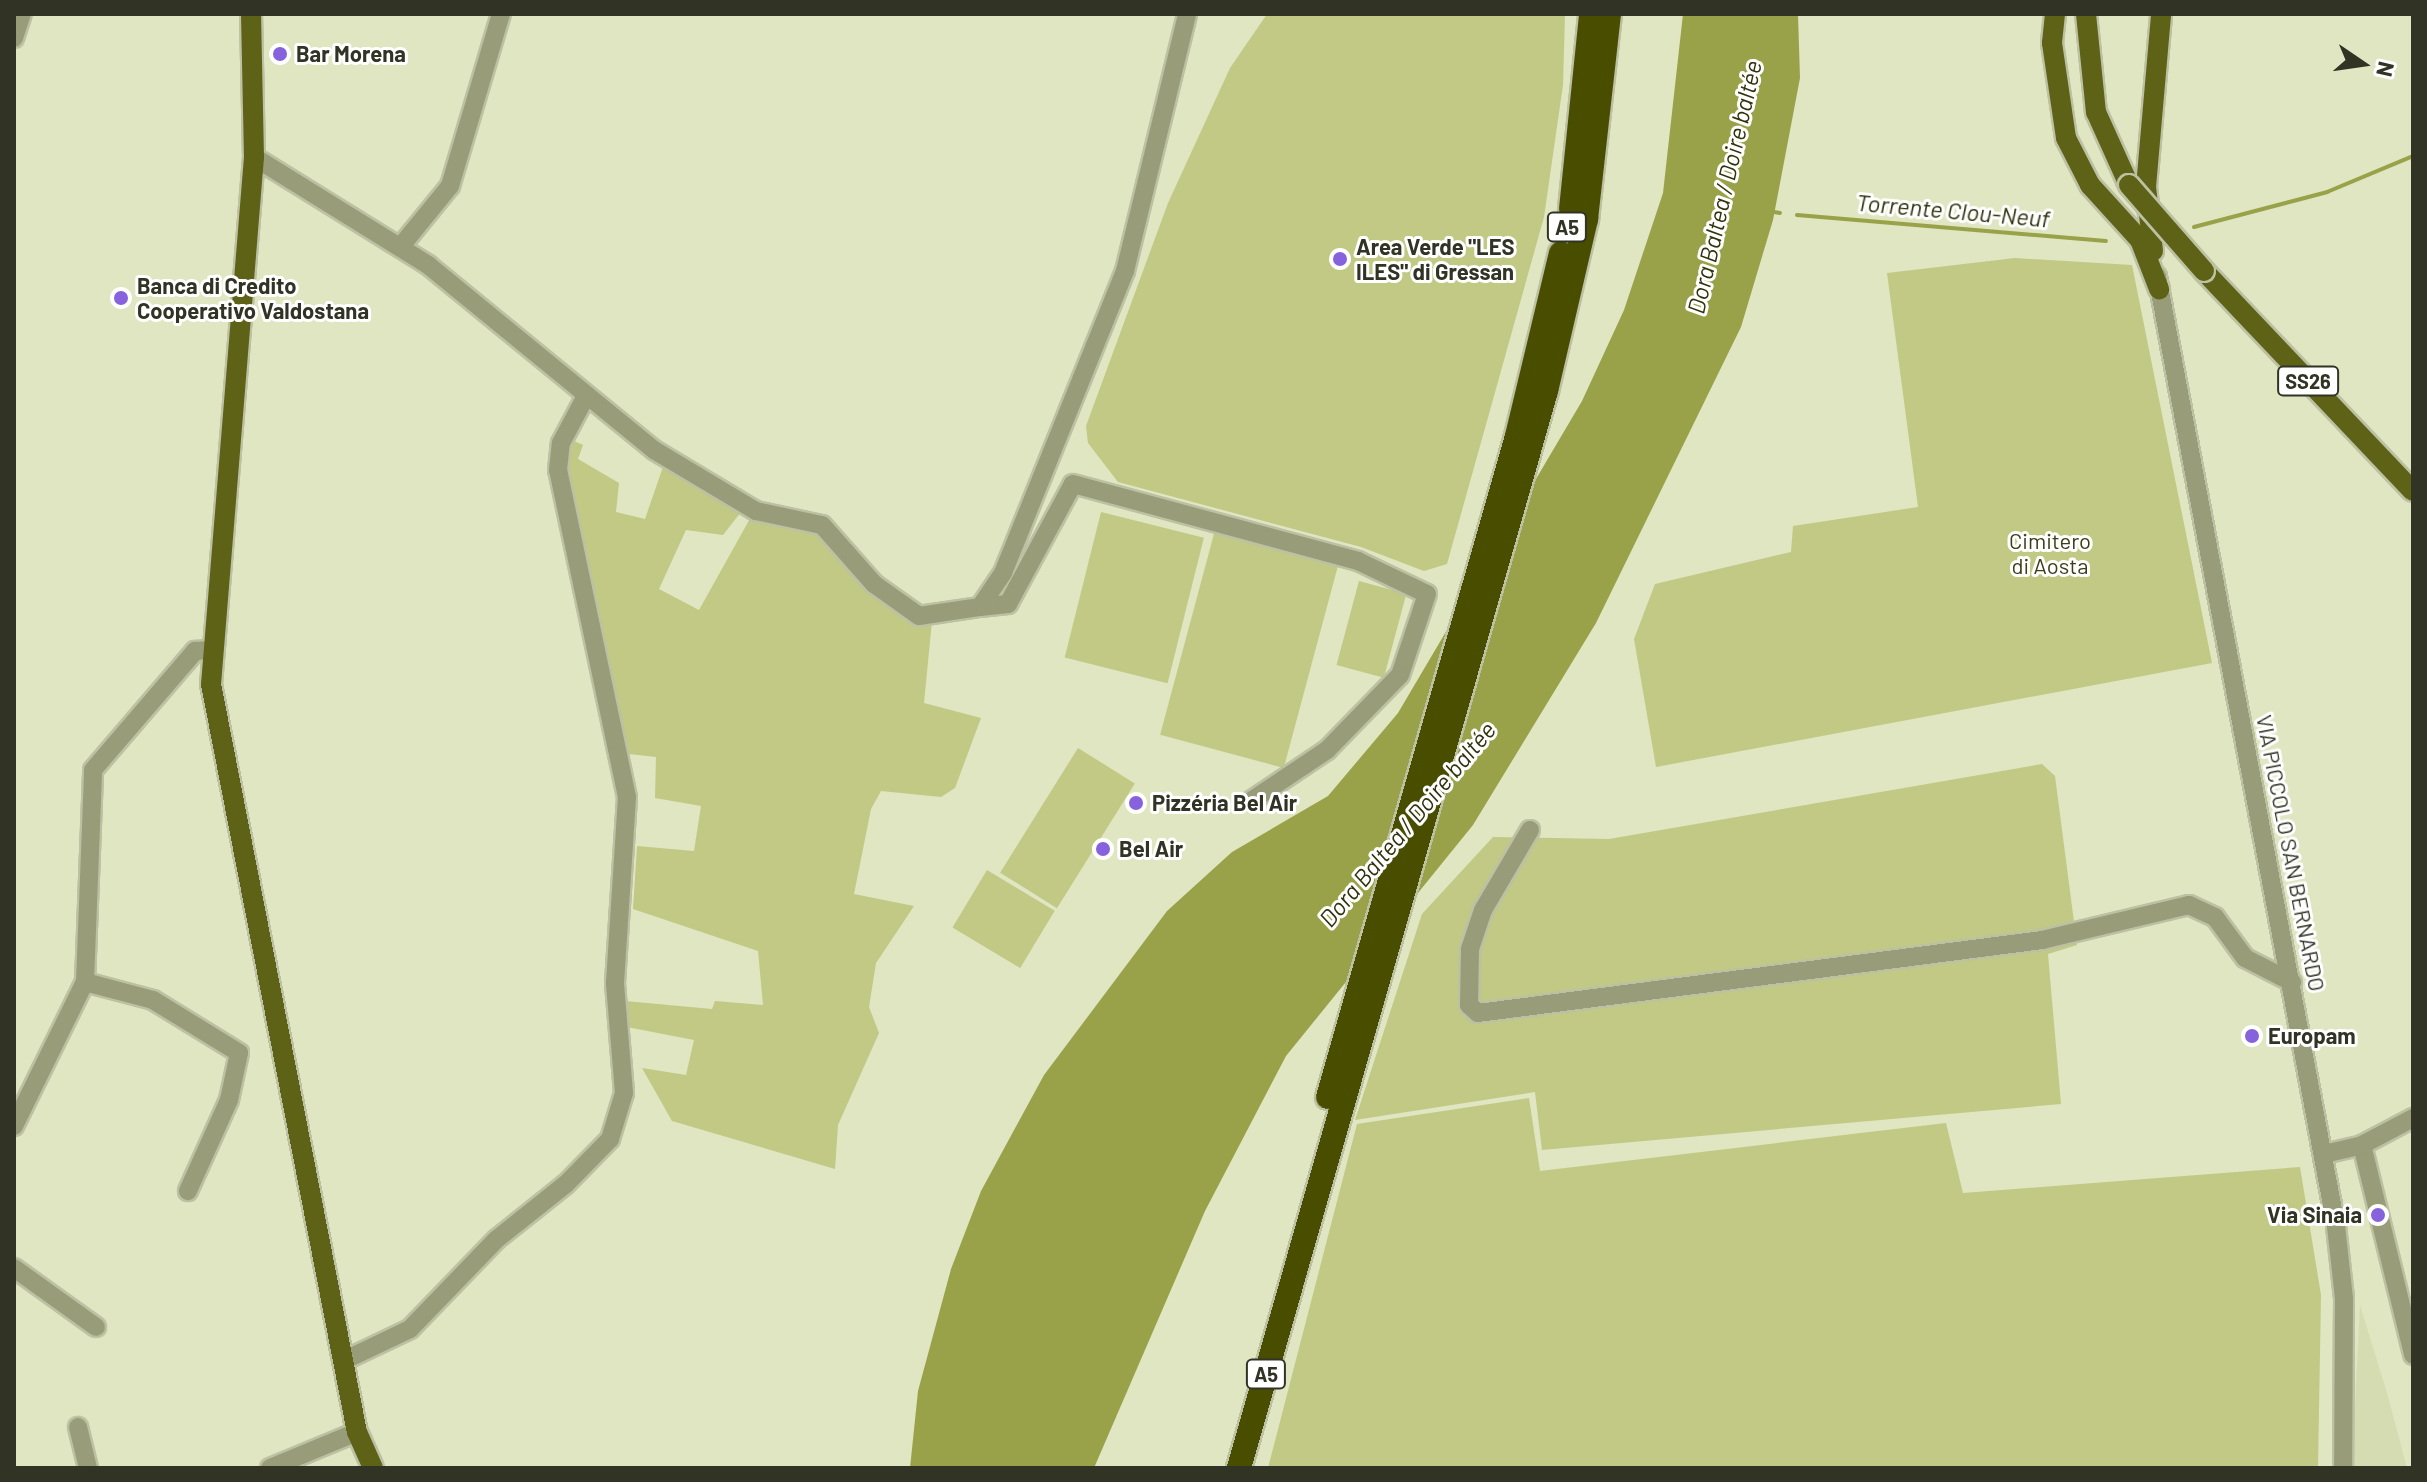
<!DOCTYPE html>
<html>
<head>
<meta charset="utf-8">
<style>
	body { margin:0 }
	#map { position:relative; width:2427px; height:1482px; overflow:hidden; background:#e0e5c2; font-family:Barlow,sans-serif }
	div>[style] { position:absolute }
	.built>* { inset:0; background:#d6dcb1 }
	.green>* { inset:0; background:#c1c985; transform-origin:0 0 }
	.water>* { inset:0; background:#9aa249 }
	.stream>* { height:4px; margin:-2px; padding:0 2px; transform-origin:2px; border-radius:2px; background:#9aa249 }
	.roads { filter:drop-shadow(2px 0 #bdc1a3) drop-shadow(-2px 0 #bdc1a3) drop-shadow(0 2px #bdc1a3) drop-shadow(0 -2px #bdc1a3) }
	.minor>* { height:18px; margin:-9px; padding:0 9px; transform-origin:9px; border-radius:9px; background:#989c78 }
	.major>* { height:20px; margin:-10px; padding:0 10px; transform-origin:10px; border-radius:10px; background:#5d6216 }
	.highway>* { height:24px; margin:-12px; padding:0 12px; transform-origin:12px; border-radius:12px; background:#484d00 }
	.bridges { filter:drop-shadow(2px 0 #bdc1a3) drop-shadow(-2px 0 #bdc1a3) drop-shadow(0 2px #bdc1a3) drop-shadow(0 -2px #bdc1a3) }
	.major-bridge>* { height:20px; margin:-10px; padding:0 10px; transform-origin:10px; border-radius:10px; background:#5d6216 }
	.dots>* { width:22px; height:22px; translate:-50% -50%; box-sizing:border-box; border:4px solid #fff; border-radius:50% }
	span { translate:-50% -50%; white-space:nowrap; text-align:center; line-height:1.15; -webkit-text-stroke:6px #fff; paint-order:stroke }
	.shield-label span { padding:2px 6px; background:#fff; border:2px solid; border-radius:6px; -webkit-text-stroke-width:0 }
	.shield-label { font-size:20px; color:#313325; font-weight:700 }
	.poi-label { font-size:22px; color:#313325; font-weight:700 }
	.left { translate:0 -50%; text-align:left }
	.right { translate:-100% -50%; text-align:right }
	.park-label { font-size:22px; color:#3c3f1a }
	.street-label { font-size:22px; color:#313325 }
	.water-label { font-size:24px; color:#30330c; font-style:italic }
	.frame { position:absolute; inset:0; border:16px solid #313325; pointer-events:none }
	.north { position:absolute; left:2323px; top:24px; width:80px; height:80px; -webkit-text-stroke:6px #fff; paint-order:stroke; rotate:103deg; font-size:22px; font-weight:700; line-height:32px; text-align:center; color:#313325 }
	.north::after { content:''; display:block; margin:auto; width:28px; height:36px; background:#313325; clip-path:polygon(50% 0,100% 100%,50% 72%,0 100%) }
</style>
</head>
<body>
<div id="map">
	<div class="built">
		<div style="clip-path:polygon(2360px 1305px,2387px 1393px,2407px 1468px,2352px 1468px)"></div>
	</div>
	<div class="green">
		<div style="clip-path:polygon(1267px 14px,1565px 14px,1563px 85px,1544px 217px,1447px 564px,1424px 571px,1361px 547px,1118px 482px,1088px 443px,1086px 426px,1168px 203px,1230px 68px)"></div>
		<div style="clip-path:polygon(2015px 258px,2132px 265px,2212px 663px,1656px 767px,1634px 639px,1655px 584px,1791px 552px,1793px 526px,1918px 507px,1887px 273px)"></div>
		<div style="clip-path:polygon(574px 441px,583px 445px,578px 459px,619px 483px,616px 512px,645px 519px,664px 464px,741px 512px,723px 535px,686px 530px,659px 589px,699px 610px,752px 515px,816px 528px,898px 613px,932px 621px,924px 703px,981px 718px,955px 788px,941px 797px,881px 791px,871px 809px,854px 894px,914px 906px,876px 963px,869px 1007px,879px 1033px,838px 1125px,835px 1169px,672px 1121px,642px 1068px,686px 1075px,694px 1040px,627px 1027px,625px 1001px,712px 1009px,715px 1001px,763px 1005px,758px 951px,633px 909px,637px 846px,694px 851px,701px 806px,655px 798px,656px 757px,629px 754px,567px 463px)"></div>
		<div style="left:1101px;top:512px;width:106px;height:150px;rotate:14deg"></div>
		<div style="left:1215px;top:530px;width:128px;height:212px;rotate:15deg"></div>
		<div style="left:1359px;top:581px;width:49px;height:87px;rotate:15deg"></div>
		<div style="left:1078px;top:748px;width:67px;height:147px;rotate:32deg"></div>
		<div style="clip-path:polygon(2042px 764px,2055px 776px,2077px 945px,2048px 954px,2061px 1104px,1542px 1150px,1535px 1092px,1355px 1120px,1422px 914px,1493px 837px,1609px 839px)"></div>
		<div style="left:987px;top:870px;width:79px;height:67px;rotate:31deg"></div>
		<div style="clip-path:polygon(1529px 1098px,1540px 1171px,1946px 1123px,1963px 1193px,2300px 1167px,2321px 1295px,2318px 1468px,1268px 1468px,1357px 1124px)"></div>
	</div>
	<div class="water">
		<div style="clip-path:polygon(1683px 14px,1798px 14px,1800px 78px,1773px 220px,1741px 327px,1596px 623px,1473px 825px,1286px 1056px,1205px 1211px,1094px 1468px,910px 1468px,918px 1391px,951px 1269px,981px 1191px,1044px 1075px,1167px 911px,1232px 852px,1328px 796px,1398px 713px,1582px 401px,1624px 310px,1663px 193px)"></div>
	</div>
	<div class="stream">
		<div style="left:1774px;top:212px;width:6px;rotate:9deg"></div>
		<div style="left:1797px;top:215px;width:310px;rotate:4.8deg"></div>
		<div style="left:2194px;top:227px;width:138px;rotate:-14.7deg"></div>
		<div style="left:2327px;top:192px;width:93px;rotate:-22.7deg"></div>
	</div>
	<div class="roads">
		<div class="minor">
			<div style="left:14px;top:38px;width:25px;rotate:-72deg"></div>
			<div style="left:254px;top:157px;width:205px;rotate:31.8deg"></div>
			<div style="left:428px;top:265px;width:292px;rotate:39.3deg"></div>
			<div style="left:654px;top:450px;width:119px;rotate:30.9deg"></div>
			<div style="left:756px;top:511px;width:67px;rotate:12deg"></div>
			<div style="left:822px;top:525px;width:79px;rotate:48.6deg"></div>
			<div style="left:874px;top:584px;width:55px;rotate:35.4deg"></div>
			<div style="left:919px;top:616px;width:62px;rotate:-8.4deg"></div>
			<div style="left:980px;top:607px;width:41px;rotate:-55.9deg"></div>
			<div style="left:1003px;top:573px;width:326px;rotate:-68deg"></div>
			<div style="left:1125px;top:271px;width:264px;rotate:-76.4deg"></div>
			<div style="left:401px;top:246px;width:77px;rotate:-50.8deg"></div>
			<div style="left:450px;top:186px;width:179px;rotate:-73.5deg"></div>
			<div style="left:2157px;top:276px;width:967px;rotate:79.33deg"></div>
			<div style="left:2336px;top:1226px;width:73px;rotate:83.7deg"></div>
			<div style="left:2344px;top:1299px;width:169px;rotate:90.3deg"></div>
			<div style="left:980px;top:607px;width:28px;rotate:-6deg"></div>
			<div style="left:1008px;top:604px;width:136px;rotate:-61.6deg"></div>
			<div style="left:1073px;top:484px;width:295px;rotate:15.1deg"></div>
			<div style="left:1358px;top:561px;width:76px;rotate:25.6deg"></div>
			<div style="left:1427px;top:594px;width:85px;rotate:108.4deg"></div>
			<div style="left:1400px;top:675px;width:105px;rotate:134.2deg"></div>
			<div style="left:1327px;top:750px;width:92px;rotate:146.1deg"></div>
			<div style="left:1530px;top:830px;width:93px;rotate:120.4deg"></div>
			<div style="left:1483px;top:910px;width:41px;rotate:108.4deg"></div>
			<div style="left:1470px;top:949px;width:56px;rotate:91deg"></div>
			<div style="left:1469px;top:1005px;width:12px;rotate:42deg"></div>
			<div style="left:1478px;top:1013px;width:569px;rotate:-7.37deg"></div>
			<div style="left:2042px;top:940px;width:151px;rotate:-13.4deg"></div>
			<div style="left:2189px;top:905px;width:29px;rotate:25deg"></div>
			<div style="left:2215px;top:917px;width:51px;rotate:53.8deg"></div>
			<div style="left:2245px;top:958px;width:53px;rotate:27.1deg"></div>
			<div style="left:85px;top:982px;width:70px;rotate:14.8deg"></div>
			<div style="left:153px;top:1000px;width:101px;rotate:31.6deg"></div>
			<div style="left:239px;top:1053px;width:48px;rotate:102deg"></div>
			<div style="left:229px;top:1100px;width:100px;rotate:114.3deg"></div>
			<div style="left:14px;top:1126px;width:161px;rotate:-63.8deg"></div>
			<div style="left:85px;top:982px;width:212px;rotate:-87.8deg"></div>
			<div style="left:93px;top:770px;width:157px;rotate:-49.4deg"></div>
			<div style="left:195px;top:651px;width:16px;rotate:-4deg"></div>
			<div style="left:2362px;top:1145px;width:216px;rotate:76.3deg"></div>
			<div style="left:2324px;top:1154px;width:39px;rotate:-13deg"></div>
			<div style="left:2362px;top:1145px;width:58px;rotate:-27.9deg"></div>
			<div style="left:14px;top:1268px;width:101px;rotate:35.7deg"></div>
			<div style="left:343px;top:1361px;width:74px;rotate:-25.5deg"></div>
			<div style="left:410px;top:1329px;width:125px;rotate:-46deg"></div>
			<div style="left:497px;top:1239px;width:88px;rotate:-38.6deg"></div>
			<div style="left:566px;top:1184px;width:63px;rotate:-45.6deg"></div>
			<div style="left:610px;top:1139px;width:48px;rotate:-73.1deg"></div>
			<div style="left:624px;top:1093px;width:110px;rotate:-94.7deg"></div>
			<div style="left:615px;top:983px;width:186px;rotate:-86.3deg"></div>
			<div style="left:627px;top:797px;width:334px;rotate:-101.9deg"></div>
			<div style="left:558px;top:470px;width:27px;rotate:-84deg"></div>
			<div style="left:561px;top:443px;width:53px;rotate:-62deg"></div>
			<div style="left:78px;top:1427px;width:42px;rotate:76.3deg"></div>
			<div style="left:270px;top:1468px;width:94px;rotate:-22.5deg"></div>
		</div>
		<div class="major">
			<div style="left:251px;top:14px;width:143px;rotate:88.8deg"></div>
			<div style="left:254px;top:157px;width:529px;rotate:94.66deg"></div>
			<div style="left:211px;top:684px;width:762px;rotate:78.96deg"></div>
			<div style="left:357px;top:1432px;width:39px;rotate:66deg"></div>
			<div style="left:2055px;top:14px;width:29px;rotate:96deg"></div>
			<div style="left:2052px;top:43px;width:96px;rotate:81.6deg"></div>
			<div style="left:2066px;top:138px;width:53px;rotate:62.9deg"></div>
			<div style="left:2090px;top:185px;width:74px;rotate:47.7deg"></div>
			<div style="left:2140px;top:240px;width:53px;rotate:68.8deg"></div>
			<div style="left:2086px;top:14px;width:99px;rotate:84.2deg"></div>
			<div style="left:2096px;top:112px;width:80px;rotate:65.7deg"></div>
			<div style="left:2153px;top:251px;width:64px;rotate:-96.2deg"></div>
			<div style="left:2146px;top:187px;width:174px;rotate:-85deg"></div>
			<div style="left:2204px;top:271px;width:303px;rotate:46.5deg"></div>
		</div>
		<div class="highway">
			<div style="left:1571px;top:209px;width:196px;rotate:-84.1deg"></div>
			<div style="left:1328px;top:1097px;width:687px;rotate:-74.04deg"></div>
			<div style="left:1517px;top:436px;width:188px;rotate:-76.5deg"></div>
			<div style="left:1239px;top:1468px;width:1120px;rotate:-74.09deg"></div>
			<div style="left:1546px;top:391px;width:177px;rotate:-76.9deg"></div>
			<div style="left:1586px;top:219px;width:206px;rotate:-83.6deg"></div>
		</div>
	</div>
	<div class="bridges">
		<div class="major-bridge">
			<div style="left:2129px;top:185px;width:114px;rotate:48.9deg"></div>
		</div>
	</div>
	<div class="dots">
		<div style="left:280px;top:54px;background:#8662dd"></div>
		<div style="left:1340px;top:259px;background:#8662dd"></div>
		<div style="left:121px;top:298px;background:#8662dd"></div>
		<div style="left:1136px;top:803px;background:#8662dd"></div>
		<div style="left:1103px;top:849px;background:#8662dd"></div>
		<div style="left:2252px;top:1036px;background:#8662dd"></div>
		<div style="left:2378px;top:1215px;background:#8662dd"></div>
	</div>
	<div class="shield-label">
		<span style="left:1567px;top:227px">A5</span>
		<span style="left:2308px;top:381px">SS26</span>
		<span style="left:1266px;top:1374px">A5</span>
	</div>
	<div class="poi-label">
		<span class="left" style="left:296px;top:54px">Bar Morena</span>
		<span class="left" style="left:1356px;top:259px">Area Verde "LES<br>ILES" di Gressan</span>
		<span class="left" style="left:137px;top:298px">Banca di Credito<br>Cooperativo Valdostana</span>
		<span class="left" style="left:1152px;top:803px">Pizzéria Bel Air</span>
		<span class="left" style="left:1119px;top:849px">Bel Air</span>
		<span class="left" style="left:2268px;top:1036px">Europam</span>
		<span class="right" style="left:2362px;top:1215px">Via Sinaia</span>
	</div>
	<div class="park-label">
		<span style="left:2050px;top:553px">Cimitero<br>di Aosta</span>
	</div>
	<div class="street-label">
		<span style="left:2291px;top:853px;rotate:79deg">VIA PICCOLO SAN BERNARDO</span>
	</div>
	<div class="water-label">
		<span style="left:1724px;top:187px;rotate:-77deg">Dora Baltea / Doire baltée</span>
		<span style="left:1953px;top:210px;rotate:5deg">Torrente Clou-Neuf</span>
		<span style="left:1407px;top:824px;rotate:-50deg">Dora Baltea / Doire baltée</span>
	</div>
	<div class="frame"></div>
	<div class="north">N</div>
</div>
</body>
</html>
